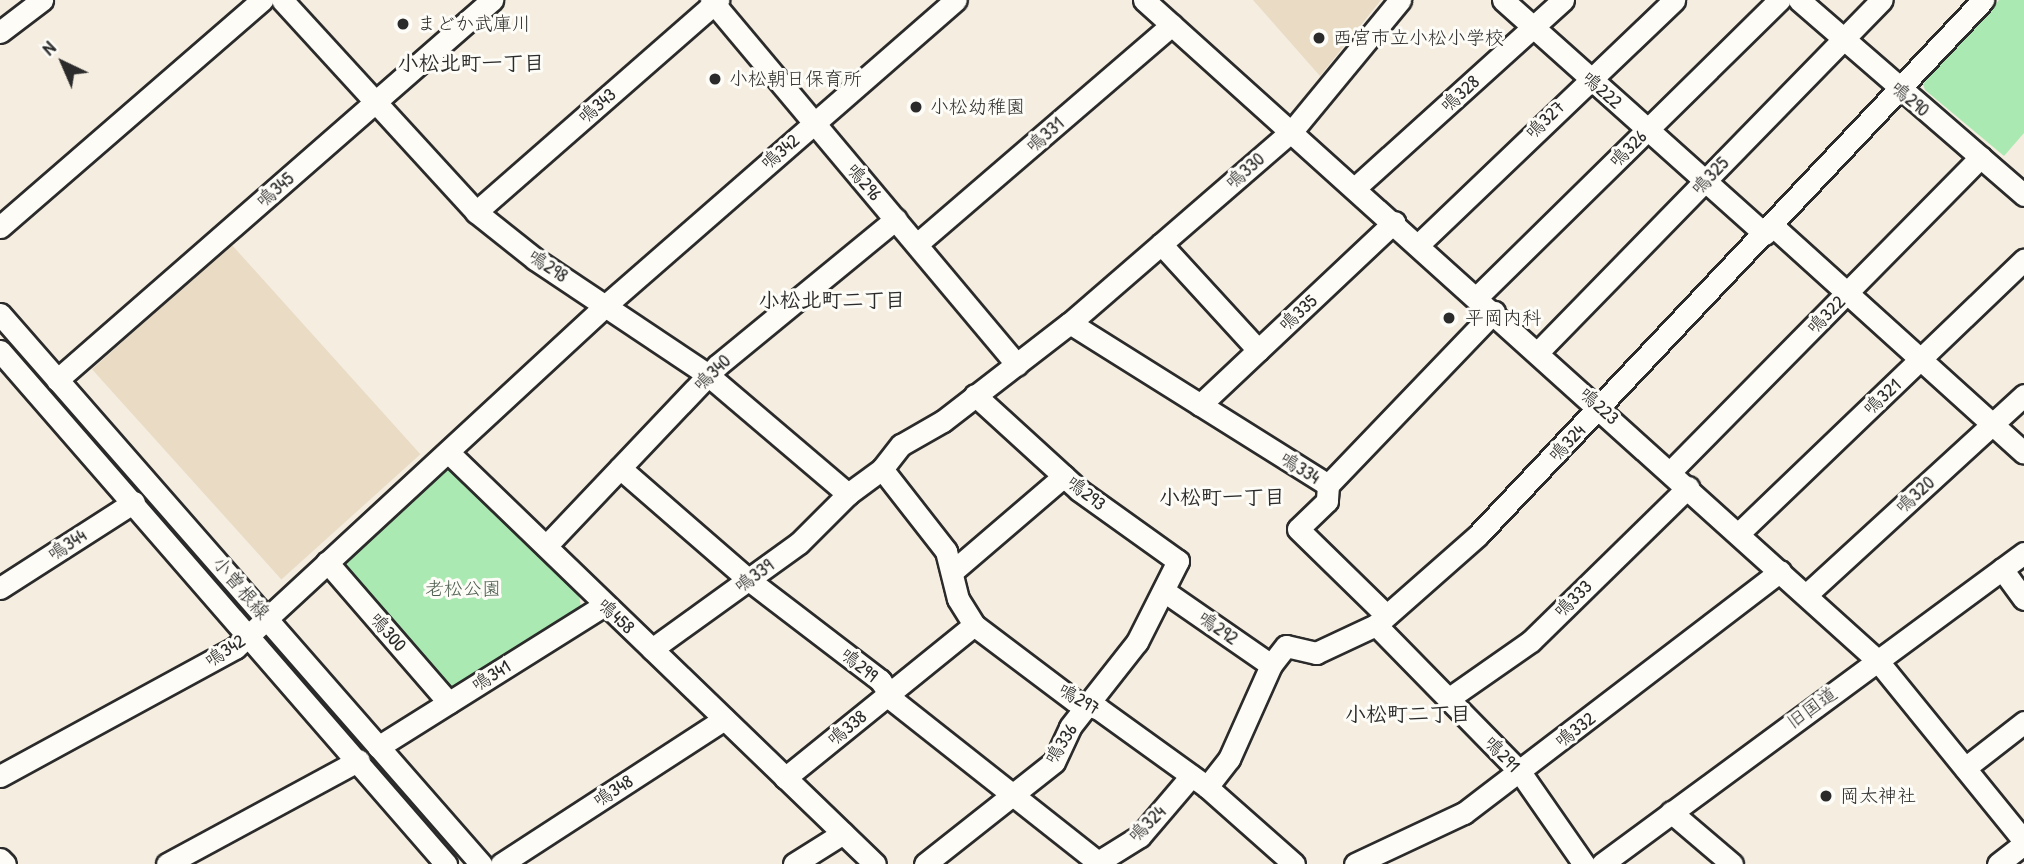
<!DOCTYPE html>
<html>
<head>
<meta charset="utf-8">
<style>
	body { margin:0 }
	#map { position:relative; width:2024px; height:864px; overflow:hidden; background:#f4ede0; font-family:"Patrick Hand","Klee One",sans-serif }
	div>[style] { position:absolute }
	.built>* { inset:0; background:#e9dbc4; transform-origin:0 0 }
	.green>* { inset:0; background:#aaeab2 }
	.roads { filter:drop-shadow(2px 0 #2b2b2b) drop-shadow(-2px 0 #2b2b2b) drop-shadow(0 2px #2b2b2b) drop-shadow(0 -2px #2b2b2b) }
	.minor>* { height:21px; margin:-10.5px; padding:0 10.5px; transform-origin:10.5px; border-radius:10.5px; background:#fdfcf7 }
	.dots>* { width:19px; height:19px; translate:-50% -50%; box-sizing:border-box; border:4px solid #fdfcf7; border-radius:50% }
	span { translate:-50% -50%; white-space:nowrap; text-align:center; line-height:1.15; -webkit-text-stroke:6px #fdfcf7; paint-order:stroke }
	.poi-label { font-size:19px; color:#2b2b2b }
	.left { translate:0 -50%; text-align:left }
	.street-label { font-size:19px; color:#2b2b2b }
	.park-label { font-size:19px; color:#4b5b4d }
	.neighbourhood-label { font-size:21px; color:#2b2b2b; font-weight:700 }
	.north { position:absolute; left:28px; top:28px; width:70px; height:70px; -webkit-text-stroke:5px #fdfcf7; paint-order:stroke; rotate:316deg; font-size:19px; font-weight:700; line-height:28px; text-align:center; color:#2b2b2b }
	.north::after { content:''; display:block; margin:auto; width:24px; height:32px; background:#2b2b2b; clip-path:polygon(50% 0,100% 100%,50% 72%,0 100%) }
</style>
</head>
<body>
<div id="map">
	<div class="built">
		<div style="clip-path:polygon(1253px 0,1381px 0,1320px 76px)"></div>
		<div style="left:231px;top:244px;width:283px;height:187px;rotate:48deg"></div>
	</div>
	<div class="green">
		<div style="clip-path:polygon(1999px 0,2024px 0,2024px 133px,2004px 156px,1925px 90px,1923px 84px)"></div>
		<div style="clip-path:polygon(445px 469px,453px 470px,579px 595px,581px 607px,449px 691px,341px 568px)"></div>
	</div>
	<div class="roads">
		<div class="minor">
			<div style="left:282px;top:0;width:287px;rotate:47.5deg"></div>
			<div style="left:476px;top:212px;width:75px;rotate:38.5deg"></div>
			<div style="left:535px;top:259px;width:208px;rotate:33.8deg"></div>
			<div style="left:708px;top:375px;width:184px;rotate:40.4deg"></div>
			<div style="left:711px;top:0;width:476px;rotate:50deg"></div>
			<div style="left:1144px;top:0;width:986px;rotate:42deg"></div>
			<div style="left:1877px;top:660px;width:233px;rotate:50.9deg"></div>
			<div style="left:1503px;top:0;width:351px;rotate:41.8deg"></div>
			<div style="left:1799px;top:0;width:298px;rotate:40.9deg"></div>
			<div style="left:0;top:32px;width:53px;rotate:-37.3deg"></div>
			<div style="left:1356px;top:187px;width:279px;rotate:-42.1deg"></div>
			<div style="left:476px;top:212px;width:322px;rotate:-41.2deg"></div>
			<div style="left:1773px;top:226px;width:338px;rotate:42.1deg"></div>
			<div style="left:0;top:227px;width:347px;rotate:-40.9deg"></div>
			<div style="left:917px;top:244px;width:336px;rotate:-40.7deg"></div>
			<div style="left:1161px;top:244px;width:144px;rotate:47.5deg"></div>
			<div style="left:1419px;top:244px;width:353px;rotate:-43.7deg"></div>
			<div style="left:1477px;top:297px;width:424px;rotate:-44.5deg"></div>
			<div style="left:0;top:314px;width:731px;rotate:48.83deg"></div>
			<div style="left:1070px;top:323px;width:305px;rotate:32.1deg"></div>
			<div style="left:0;top:351px;width:680px;rotate:49deg"></div>
			<div style="left:1538px;top:352px;width:492px;rotate:-45.7deg"></div>
			<div style="left:57px;top:380px;width:578px;rotate:-41.14deg"></div>
			<div style="left:1200px;top:405px;width:267px;rotate:-43.3deg"></div>
			<div style="left:448px;top:452px;width:593px;rotate:43.98deg"></div>
			<div style="left:620px;top:468px;width:171px;rotate:41deg"></div>
			<div style="left:749px;top:580px;width:165px;rotate:37.4deg"></div>
			<div style="left:880px;top:680px;width:25px;rotate:56deg"></div>
			<div style="left:894px;top:701px;width:260px;rotate:38.3deg"></div>
			<div style="left:882px;top:469px;width:104px;rotate:52deg"></div>
			<div style="left:946px;top:551px;width:49px;rotate:76deg"></div>
			<div style="left:958px;top:599px;width:31px;rotate:58deg"></div>
			<div style="left:974px;top:625px;width:126px;rotate:37deg"></div>
			<div style="left:1075px;top:701px;width:25px;rotate:18deg"></div>
			<div style="left:1099px;top:709px;width:133px;rotate:35.8deg"></div>
			<div style="left:1207px;top:787px;width:116px;rotate:41.5deg"></div>
			<div style="left:1671px;top:471px;width:441px;rotate:-45.4deg"></div>
			<div style="left:1328px;top:485px;width:240px;rotate:-46.2deg"></div>
			<div style="left:1328px;top:485px;width:16px;rotate:94deg"></div>
			<div style="left:1327px;top:501px;width:40px;rotate:136deg"></div>
			<div style="left:1298px;top:529px;width:123px;rotate:44.3deg"></div>
			<div style="left:1739px;top:533px;width:395px;rotate:-43.8deg"></div>
			<div style="left:546px;top:546px;width:250px;rotate:-46.5deg"></div>
			<div style="left:718px;top:365px;width:230px;rotate:-39.4deg"></div>
			<div style="left:327px;top:562px;width:186px;rotate:49.1deg"></div>
			<div style="left:2002px;top:569px;width:37px;rotate:54deg"></div>
			<div style="left:953px;top:571px;width:146px;rotate:-40.6deg"></div>
			<div style="left:0;top:588px;width:159px;rotate:-32.7deg"></div>
			<div style="left:1164px;top:591px;width:130px;rotate:34.7deg"></div>
			<div style="left:1806px;top:595px;width:296px;rotate:-42.5deg"></div>
			<div style="left:1376px;top:625px;width:206px;rotate:45.6deg"></div>
			<div style="left:1520px;top:772px;width:112px;rotate:55.2deg"></div>
			<div style="left:652px;top:649px;width:181px;rotate:-35.8deg"></div>
			<div style="left:799px;top:543px;width:69px;rotate:-45deg"></div>
			<div style="left:848px;top:494px;width:42px;rotate:-36.3deg"></div>
			<div style="left:882px;top:469px;width:31px;rotate:-52deg"></div>
			<div style="left:901px;top:445px;width:48px;rotate:-29.7deg"></div>
			<div style="left:943px;top:421px;width:160px;rotate:-37.7deg"></div>
			<div style="left:1070px;top:323px;width:294px;rotate:-40.9deg"></div>
			<div style="left:1292px;top:131px;width:170px;rotate:-50.5deg"></div>
			<div style="left:1448px;top:699px;width:101px;rotate:-34.9deg"></div>
			<div style="left:1531px;top:641px;width:220px;rotate:-44.4deg"></div>
			<div style="left:378px;top:747px;width:267px;rotate:-32.1deg"></div>
			<div style="left:1965px;top:768px;width:75px;rotate:-37.9deg"></div>
			<div style="left:0;top:776px;width:268px;rotate:-28.6deg"></div>
			<div style="left:235px;top:648px;width:505px;rotate:-42.75deg"></div>
			<div style="left:606px;top:305px;width:464px;rotate:-41.1deg"></div>
			<div style="left:785px;top:778px;width:243px;rotate:-39deg"></div>
			<div style="left:1207px;top:787px;width:36px;rotate:-52deg"></div>
			<div style="left:1229px;top:759px;width:103px;rotate:-65.9deg"></div>
			<div style="left:1271px;top:665px;width:24px;rotate:-52deg"></div>
			<div style="left:1286px;top:646px;width:31px;rotate:13deg"></div>
			<div style="left:1316px;top:653px;width:66px;rotate:-25deg"></div>
			<div style="left:1376px;top:625px;width:136px;rotate:-41.4deg"></div>
			<div style="left:1478px;top:535px;width:736px;rotate:-46.65deg"></div>
			<div style="left:1671px;top:812px;width:80px;rotate:40.4deg"></div>
			<div style="left:0;top:859px;width:7px;rotate:45deg"></div>
			<div style="left:167px;top:864px;width:218px;rotate:-28.4deg"></div>
			<div style="left:501px;top:864px;width:266px;rotate:-33deg"></div>
			<div style="left:794px;top:864px;width:58px;rotate:-32.3deg"></div>
			<div style="left:925px;top:864px;width:164px;rotate:-38.3deg"></div>
			<div style="left:1054px;top:762px;width:38px;rotate:-65deg"></div>
			<div style="left:1070px;top:727px;width:108px;rotate:-51.8deg"></div>
			<div style="left:1137px;top:642px;width:91px;rotate:-63.2deg"></div>
			<div style="left:1178px;top:561px;width:122px;rotate:-144.4deg"></div>
			<div style="left:1079px;top:490px;width:141px;rotate:-137.6deg"></div>
			<div style="left:1095px;top:864px;width:53px;rotate:-31.9deg"></div>
			<div style="left:1140px;top:836px;width:79px;rotate:-49.6deg"></div>
			<div style="left:1355px;top:864px;width:120px;rotate:-25.1deg"></div>
			<div style="left:1464px;top:813px;width:398px;rotate:-37.4deg"></div>
			<div style="left:1602px;top:864px;width:524px;rotate:-36.39deg"></div>
			<div style="left:1998px;top:864px;width:33px;rotate:-38deg"></div>
		</div>
	</div>
	<div class="dots">
		<div style="left:403px;top:24px;background:#2b2b2b"></div>
		<div style="left:1319px;top:38px;background:#2b2b2b"></div>
		<div style="left:715px;top:79px;background:#2b2b2b"></div>
		<div style="left:916px;top:107px;background:#2b2b2b"></div>
		<div style="left:1449px;top:318px;background:#2b2b2b"></div>
		<div style="left:1826px;top:796px;background:#2b2b2b"></div>
	</div>
	<div class="poi-label">
		<span class="left" style="left:417px;top:24px">まどか武庫川</span>
		<span class="left" style="left:1333px;top:38px">西宮市立小松小学校</span>
		<span class="left" style="left:729px;top:79px">小松朝日保育所</span>
		<span class="left" style="left:930px;top:107px">小松幼稚園</span>
		<span class="left" style="left:1465px;top:318px">平岡内科</span>
		<span class="left" style="left:1840px;top:796px">岡太神社</span>
	</div>
	<div class="street-label">
		<span style="left:1602px;top:90px;rotate:41deg">鳴222</span>
		<span style="left:1460px;top:94px;rotate:-42deg">鳴328</span>
		<span style="left:1910px;top:99px;rotate:40deg">鳴290</span>
		<span style="left:597px;top:106px;rotate:-41deg">鳴343</span>
		<span style="left:1545px;top:120px;rotate:-44deg">鳴327</span>
		<span style="left:1045px;top:135px;rotate:-41deg">鳴331</span>
		<span style="left:1628px;top:149px;rotate:-45deg">鳴326</span>
		<span style="left:780px;top:152px;rotate:-41deg">鳴342</span>
		<span style="left:1245px;top:171px;rotate:-41deg">鳴330</span>
		<span style="left:1710px;top:176px;rotate:-46deg">鳴325</span>
		<span style="left:864px;top:182px;rotate:49deg">鳴296</span>
		<span style="left:275px;top:190px;rotate:-41deg">鳴345</span>
		<span style="left:548px;top:266px;rotate:34deg">鳴298</span>
		<span style="left:1298px;top:313px;rotate:-43deg">鳴335</span>
		<span style="left:1826px;top:315px;rotate:-45deg">鳴322</span>
		<span style="left:712px;top:373px;rotate:-44deg">鳴340</span>
		<span style="left:1882px;top:397px;rotate:-43deg">鳴321</span>
		<span style="left:1599px;top:406px;rotate:42deg">鳴223</span>
		<span style="left:1567px;top:443px;rotate:-46deg">鳴324</span>
		<span style="left:1300px;top:468px;rotate:32deg">鳴334</span>
		<span style="left:1086px;top:493px;rotate:38deg">鳴293</span>
		<span style="left:1915px;top:495px;rotate:-42deg">鳴320</span>
		<span style="left:67px;top:545px;rotate:-33deg">鳴344</span>
		<span style="left:754px;top:576px;rotate:-36deg">鳴339</span>
		<span style="left:241px;top:588px;rotate:49deg">小曽根線</span>
		<span style="left:1573px;top:599px;rotate:-44deg">鳴333</span>
		<span style="left:616px;top:616px;rotate:43deg">鳴458</span>
		<span style="left:1218px;top:628px;rotate:35deg">鳴292</span>
		<span style="left:388px;top:632px;rotate:49deg">鳴300</span>
		<span style="left:225px;top:651px;rotate:-33deg">鳴342</span>
		<span style="left:859px;top:665px;rotate:39deg">鳴299</span>
		<span style="left:491px;top:676px;rotate:-32deg">鳴341</span>
		<span style="left:1079px;top:699px;rotate:30deg">鳴297</span>
		<span style="left:1812px;top:708px;rotate:-36deg">旧国道</span>
		<span style="left:847px;top:728px;rotate:-39deg">鳴338</span>
		<span style="left:1575px;top:730px;rotate:-38deg">鳴332</span>
		<span style="left:1061px;top:744px;rotate:-58deg">鳴336</span>
		<span style="left:1502px;top:754px;rotate:46deg">鳴291</span>
		<span style="left:613px;top:791px;rotate:-33deg">鳴348</span>
		<span style="left:1147px;top:824px;rotate:-44deg">鳴324</span>
	</div>
	<div class="park-label">
		<span style="left:463px;top:589px">老松公園</span>
	</div>
	<div class="neighbourhood-label">
		<span style="left:471px;top:63px">小松北町一丁目</span>
		<span style="left:832px;top:300px">小松北町二丁目</span>
		<span style="left:1222px;top:497px">小松町一丁目</span>
		<span style="left:1408px;top:714px">小松町二丁目</span>
	</div>
	<div class="north">N</div>
</div>
</body>
</html>
